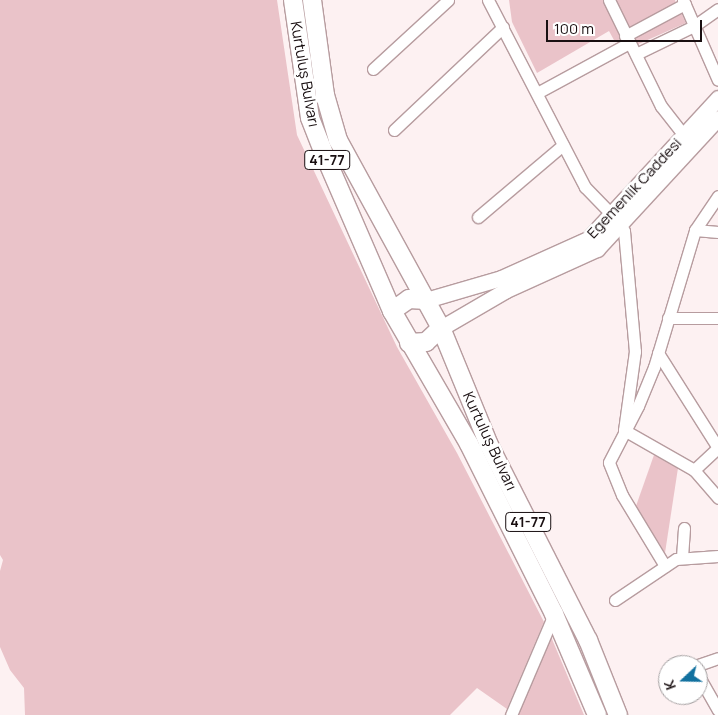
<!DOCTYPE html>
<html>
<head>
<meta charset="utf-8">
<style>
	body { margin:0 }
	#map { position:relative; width:718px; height:715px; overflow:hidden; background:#fdf1f2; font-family:Manrope,sans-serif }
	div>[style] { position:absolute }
	.green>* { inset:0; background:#eac3c9; transform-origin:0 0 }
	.roads { filter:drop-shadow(1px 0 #b79c9f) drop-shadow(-1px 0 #b79c9f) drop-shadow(0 1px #b79c9f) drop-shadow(0 -1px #b79c9f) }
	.minor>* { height:11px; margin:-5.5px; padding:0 5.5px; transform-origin:5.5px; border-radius:5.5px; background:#fff }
	.major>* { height:15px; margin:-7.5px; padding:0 7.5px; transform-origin:7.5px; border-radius:7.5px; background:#fff }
	.highway>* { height:18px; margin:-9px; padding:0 9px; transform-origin:9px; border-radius:9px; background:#fff }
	span { translate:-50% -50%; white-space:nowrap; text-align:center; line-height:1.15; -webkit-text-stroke:5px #fff; paint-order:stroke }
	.shield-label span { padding:1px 4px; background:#fff; border:1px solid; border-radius:4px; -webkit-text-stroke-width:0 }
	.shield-label { font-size:14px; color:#190f11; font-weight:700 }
	.street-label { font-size:15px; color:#190f11 }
	.north { position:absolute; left:658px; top:655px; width:50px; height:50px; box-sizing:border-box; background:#fff; border:1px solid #a39fa0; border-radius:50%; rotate:249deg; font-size:14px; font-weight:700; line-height:20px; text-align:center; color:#190f11 }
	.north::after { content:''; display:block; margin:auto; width:18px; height:22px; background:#12719f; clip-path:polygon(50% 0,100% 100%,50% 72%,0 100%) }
	.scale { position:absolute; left:546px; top:20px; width:156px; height:22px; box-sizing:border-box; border:2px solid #190f11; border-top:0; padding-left:6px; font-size:15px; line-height:18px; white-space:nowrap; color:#190f11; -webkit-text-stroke:4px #fff; paint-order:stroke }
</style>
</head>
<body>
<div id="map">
	<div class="green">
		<div style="clip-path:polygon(0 0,277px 0,297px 135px,397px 347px,457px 453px,544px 622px,507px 709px,477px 688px,450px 715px,25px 715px,24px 688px,10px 670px,0 647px,0 571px,3px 560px,0 555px)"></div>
		<div style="clip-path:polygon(509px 0,605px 0,622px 38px,615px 42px,609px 31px,537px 73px,512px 22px)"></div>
		<div style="clip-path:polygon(614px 0,675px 0,676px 3px,626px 29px)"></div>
		<div style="left:681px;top:12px;width:12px;height:53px;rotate:66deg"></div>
		<div style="clip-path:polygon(654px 455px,678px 468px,665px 553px,636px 506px)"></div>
		<div style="clip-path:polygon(549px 632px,584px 715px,517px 715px)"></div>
	</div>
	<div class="roads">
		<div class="minor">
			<div style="left:488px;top:0;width:211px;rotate:62.6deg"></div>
			<div style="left:585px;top:187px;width:50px;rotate:45.8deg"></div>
			<div style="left:620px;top:223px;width:9px;rotate:63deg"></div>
			<div style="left:624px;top:231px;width:121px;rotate:84.8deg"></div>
			<div style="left:635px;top:351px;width:80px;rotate:97.9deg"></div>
			<div style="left:624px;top:430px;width:81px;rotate:29.7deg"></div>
			<div style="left:694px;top:470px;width:37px;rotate:49deg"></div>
			<div style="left:609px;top:0;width:118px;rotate:63.9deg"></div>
			<div style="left:661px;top:106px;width:37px;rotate:52deg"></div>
			<div style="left:683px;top:0;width:87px;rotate:66.4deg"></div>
			<div style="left:625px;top:36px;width:68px;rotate:-28.1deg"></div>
			<div style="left:636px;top:54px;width:64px;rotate:-25.8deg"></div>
			<div style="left:694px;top:26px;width:29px;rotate:-35deg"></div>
			<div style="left:373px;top:69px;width:102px;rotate:-42.6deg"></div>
			<div style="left:537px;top:93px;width:105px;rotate:-28.5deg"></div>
			<div style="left:394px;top:130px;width:150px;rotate:-43.4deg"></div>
			<div style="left:478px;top:217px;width:111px;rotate:-40.3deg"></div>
			<div style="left:695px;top:230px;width:23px;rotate:5deg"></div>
			<div style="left:668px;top:318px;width:50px"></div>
			<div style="left:658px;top:353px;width:112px;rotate:57.7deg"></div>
			<div style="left:694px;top:470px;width:33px;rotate:-43deg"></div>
			<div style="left:682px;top:557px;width:29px;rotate:-86deg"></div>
			<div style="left:665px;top:566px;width:83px;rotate:-121.2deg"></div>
			<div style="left:622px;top:495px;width:35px;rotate:-112deg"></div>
			<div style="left:609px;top:462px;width:63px;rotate:-62.6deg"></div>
			<div style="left:638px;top:406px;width:42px;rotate:-67.7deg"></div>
			<div style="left:654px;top:367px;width:143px;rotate:-73.3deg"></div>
			<div style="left:695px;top:230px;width:41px;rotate:-55.9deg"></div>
			<div style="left:615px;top:600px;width:73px;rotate:-33.9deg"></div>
			<div style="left:676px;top:559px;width:42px;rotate:-4.1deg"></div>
			<div style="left:698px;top:665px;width:21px;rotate:-19deg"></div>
			<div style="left:698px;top:675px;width:40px;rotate:60.3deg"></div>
			<div style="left:511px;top:715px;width:110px;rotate:-66.9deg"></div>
		</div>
		<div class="major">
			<div style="left:426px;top:300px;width:78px;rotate:-16.3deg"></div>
			<div style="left:501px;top:278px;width:95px;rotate:-24.1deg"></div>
			<div style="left:588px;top:239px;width:192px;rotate:-47.3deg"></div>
			<div style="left:441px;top:328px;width:75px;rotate:-30.3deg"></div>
			<div style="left:506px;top:290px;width:100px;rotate:-24.3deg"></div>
			<div style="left:597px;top:249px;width:178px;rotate:-47.3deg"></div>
		</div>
		<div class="highway">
			<div style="left:293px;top:0;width:119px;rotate:81.8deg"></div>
			<div style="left:310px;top:118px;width:41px;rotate:68.5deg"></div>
			<div style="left:325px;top:156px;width:169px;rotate:66.6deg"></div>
			<div style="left:392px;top:311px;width:154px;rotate:59.9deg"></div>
			<div style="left:469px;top:444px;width:190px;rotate:63.4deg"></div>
			<div style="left:554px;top:614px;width:110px;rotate:66.9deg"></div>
			<div style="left:312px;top:0;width:96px;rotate:82.2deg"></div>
			<div style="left:325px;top:95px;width:47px;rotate:73.9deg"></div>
			<div style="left:338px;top:140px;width:214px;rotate:61.3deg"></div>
			<div style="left:441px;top:328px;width:126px;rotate:67.7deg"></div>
			<div style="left:489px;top:445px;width:219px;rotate:63.1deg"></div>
			<div style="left:588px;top:640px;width:81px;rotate:68.2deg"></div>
			<div style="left:392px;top:311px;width:21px;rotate:-35deg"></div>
			<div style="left:409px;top:299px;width:17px;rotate:3deg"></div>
			<div style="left:409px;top:343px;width:17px;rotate:-3deg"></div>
			<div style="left:426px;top:342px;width:21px;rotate:-43deg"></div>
		</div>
	</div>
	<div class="shield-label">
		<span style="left:327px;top:160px">41-77</span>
		<span style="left:528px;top:522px">41-77</span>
	</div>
	<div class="street-label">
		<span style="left:305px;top:74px;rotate:80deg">Kurtuluş Bulvarı</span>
		<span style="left:634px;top:188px;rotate:-47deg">Egemenlik Caddesi</span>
		<span style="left:490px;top:441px;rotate:65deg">Kurtuluş Bulvarı</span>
	</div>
	<div class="north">K</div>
	<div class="scale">100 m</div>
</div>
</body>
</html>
